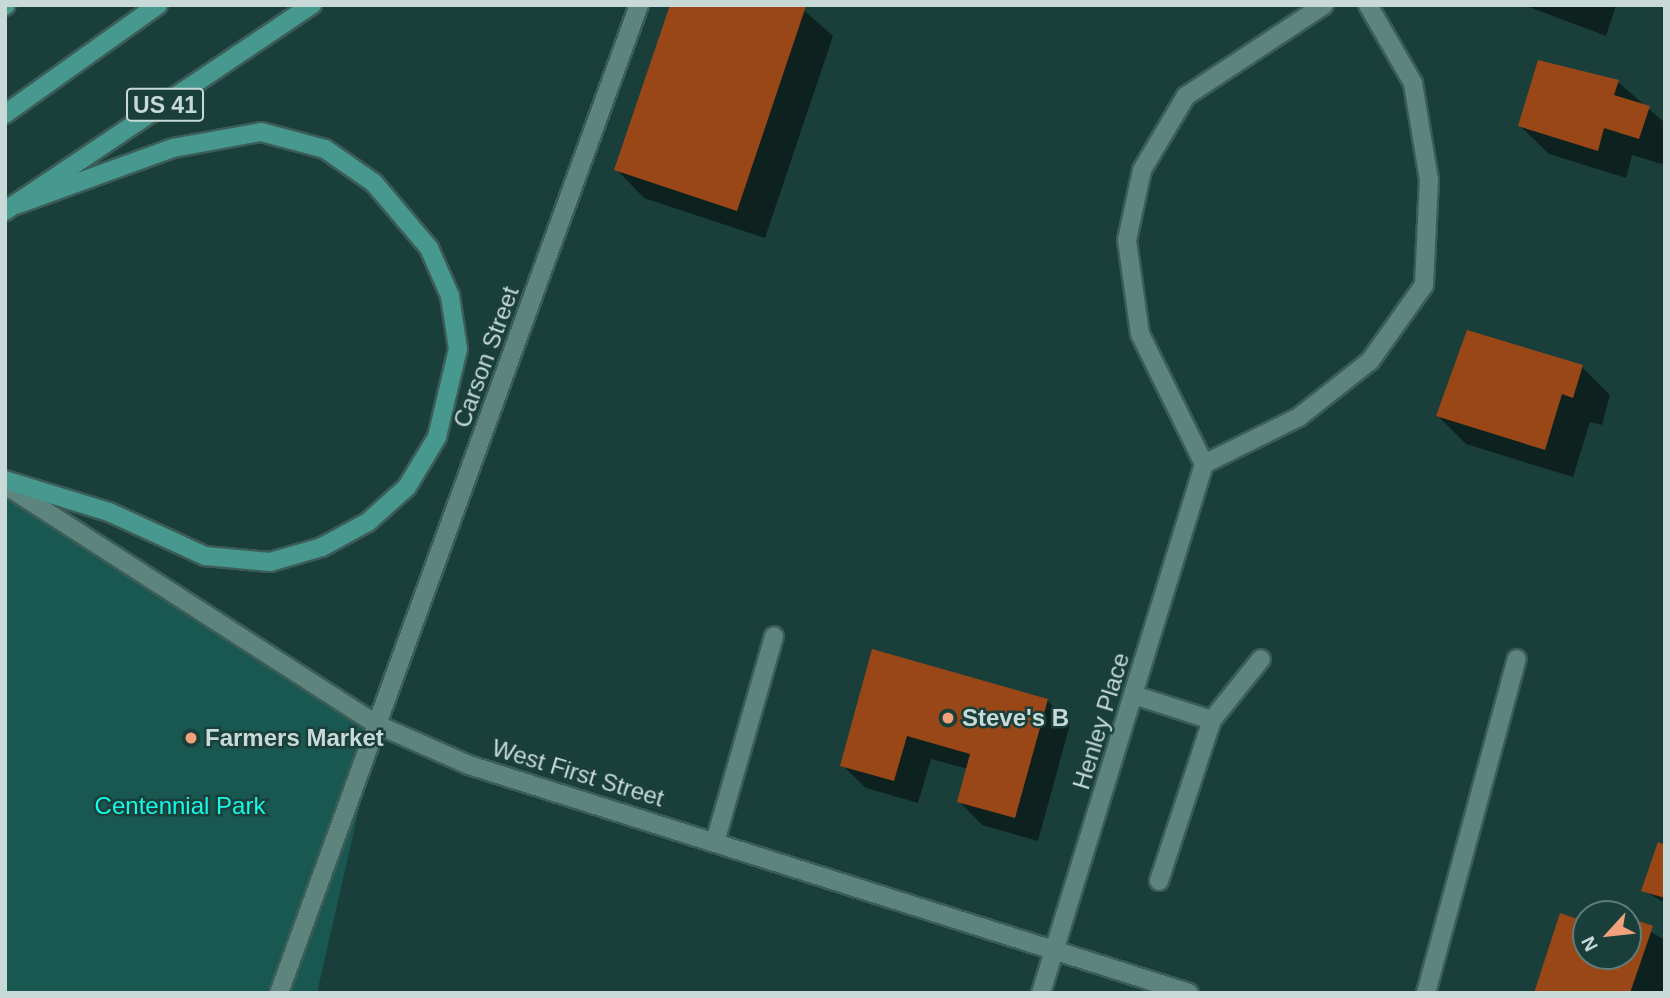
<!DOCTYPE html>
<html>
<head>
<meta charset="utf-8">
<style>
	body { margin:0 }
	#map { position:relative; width:1670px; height:998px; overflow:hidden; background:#1a3f3b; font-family:Helvetica,sans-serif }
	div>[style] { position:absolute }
	.green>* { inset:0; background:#185851 }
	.shadow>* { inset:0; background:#0007 }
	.building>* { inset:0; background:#9a4718 }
	.roads { filter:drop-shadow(2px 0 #3c5c58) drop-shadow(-2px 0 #3c5c58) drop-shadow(0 2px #3c5c58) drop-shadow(0 -2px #3c5c58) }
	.minor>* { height:18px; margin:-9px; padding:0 9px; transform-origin:9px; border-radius:9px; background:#5e847e }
	.major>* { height:18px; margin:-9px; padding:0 9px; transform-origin:9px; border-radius:9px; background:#47988e }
	.dots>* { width:19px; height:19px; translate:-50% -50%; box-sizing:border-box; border:4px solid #1a3f3b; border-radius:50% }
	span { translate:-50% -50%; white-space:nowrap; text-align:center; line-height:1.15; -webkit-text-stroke:5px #1a3f3b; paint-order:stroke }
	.shield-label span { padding:2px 5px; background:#1a3f3b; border:2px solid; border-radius:5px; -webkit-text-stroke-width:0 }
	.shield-label { font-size:23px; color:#c7dad7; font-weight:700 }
	.street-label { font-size:24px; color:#c7dad7 }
	.poi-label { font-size:24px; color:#c7dad7; font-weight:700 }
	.left { translate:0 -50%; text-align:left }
	.park-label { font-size:24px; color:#14fae6 }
	.frame { position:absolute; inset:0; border:7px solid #c7dad7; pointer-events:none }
	.north { position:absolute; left:1572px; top:900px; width:70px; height:70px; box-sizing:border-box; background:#1a3f3b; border:2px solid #5f7d79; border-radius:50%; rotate:243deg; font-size:19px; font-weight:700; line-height:28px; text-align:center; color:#c7dad7 }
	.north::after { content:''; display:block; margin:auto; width:24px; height:32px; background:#f1a17c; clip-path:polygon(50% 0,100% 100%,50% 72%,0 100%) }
</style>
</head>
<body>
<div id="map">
	<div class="green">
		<div style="clip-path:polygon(5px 485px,378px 725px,317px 993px,5px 993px)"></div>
	</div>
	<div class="shadow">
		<div style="clip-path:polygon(672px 5px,798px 5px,833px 36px,765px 238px,644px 198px,616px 169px)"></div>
		<div style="clip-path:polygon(1523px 5px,1616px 5px,1606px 36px)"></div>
		<div style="clip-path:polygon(1618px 82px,1665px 123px,1665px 165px,1632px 155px,1626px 178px,1549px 154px,1520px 126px)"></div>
		<div style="clip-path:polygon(1582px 367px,1610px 395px,1602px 425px,1590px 422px,1573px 477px,1466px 444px,1438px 416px)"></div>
		<div style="clip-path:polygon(873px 651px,1047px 700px,1070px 724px,1038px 841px,982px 825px,959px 801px,968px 769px,931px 759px,918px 803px,866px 788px,842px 765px)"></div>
		<div style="clip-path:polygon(1665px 847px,1665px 903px,1643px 890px)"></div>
		<div style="clip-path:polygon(1628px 919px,1665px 940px,1665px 993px,1536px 993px,1586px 924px,1586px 956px,1628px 956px)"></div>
	</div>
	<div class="building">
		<div style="clip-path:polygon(670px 5px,806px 6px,737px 211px,614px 170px)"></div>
		<div style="clip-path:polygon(1538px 60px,1619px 80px,1614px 95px,1650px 106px,1639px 139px,1604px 128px,1598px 151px,1518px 126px)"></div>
		<div style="clip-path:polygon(1467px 330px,1583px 365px,1573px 398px,1562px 394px,1545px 450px,1436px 416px)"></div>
		<div style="clip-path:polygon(872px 649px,1048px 699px,1015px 818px,957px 802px,970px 754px,907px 736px,894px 781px,840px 766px)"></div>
		<div style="clip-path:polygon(1658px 842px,1665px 845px,1665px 898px,1641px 891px)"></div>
		<div style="clip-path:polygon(1560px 913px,1586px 922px,1586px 956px,1628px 956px,1628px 917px,1653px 926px,1630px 993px,1534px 993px)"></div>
	</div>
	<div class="roads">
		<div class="minor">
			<div style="left:1204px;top:464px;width:106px;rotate:-26.3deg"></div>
			<div style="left:1299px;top:417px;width:90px;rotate:-38.3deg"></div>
			<div style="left:1370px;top:361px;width:93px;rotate:-54.6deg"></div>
			<div style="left:1424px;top:285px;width:105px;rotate:-87.3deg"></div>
			<div style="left:1429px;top:180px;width:98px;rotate:-99.4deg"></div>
			<div style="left:1413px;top:83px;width:90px;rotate:-120deg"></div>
			<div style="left:5px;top:485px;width:444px;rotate:32.8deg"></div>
			<div style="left:378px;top:725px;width:99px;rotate:23.7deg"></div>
			<div style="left:469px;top:765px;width:755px;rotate:17.57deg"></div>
			<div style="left:1134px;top:695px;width:82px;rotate:17.8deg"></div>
			<div style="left:715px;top:842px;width:214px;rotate:-74deg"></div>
			<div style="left:1159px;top:881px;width:169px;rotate:-71.8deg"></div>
			<div style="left:1212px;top:720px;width:78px;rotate:-51.2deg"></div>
			<div style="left:279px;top:993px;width:1052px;rotate:-69.98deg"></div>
			<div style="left:1041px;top:993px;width:554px;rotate:-72.87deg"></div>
			<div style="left:1204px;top:464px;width:145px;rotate:-116.2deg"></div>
			<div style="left:1140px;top:334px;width:95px;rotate:-97.9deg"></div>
			<div style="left:1127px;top:240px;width:72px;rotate:-77.9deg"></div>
			<div style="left:1142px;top:170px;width:86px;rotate:-59.3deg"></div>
			<div style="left:1186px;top:96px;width:165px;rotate:-33.4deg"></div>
			<div style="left:1426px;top:993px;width:346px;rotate:-74.8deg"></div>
		</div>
		<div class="major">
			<div style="left:5px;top:6px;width:1px;rotate:-45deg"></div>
			<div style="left:5px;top:114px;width:188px;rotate:-35.5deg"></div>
			<div style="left:5px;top:211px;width:370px;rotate:-33.9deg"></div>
			<div style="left:5px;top:480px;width:109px;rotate:17.1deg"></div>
			<div style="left:109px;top:512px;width:106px;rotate:24.6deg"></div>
			<div style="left:205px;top:556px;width:65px;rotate:5.3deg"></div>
			<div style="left:270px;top:562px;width:54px;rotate:-16.1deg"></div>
			<div style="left:322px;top:547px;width:52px;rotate:-28.5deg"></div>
			<div style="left:368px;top:522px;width:52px;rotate:-41.9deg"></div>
			<div style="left:407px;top:487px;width:58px;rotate:-59deg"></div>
			<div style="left:437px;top:437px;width:90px;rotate:-76.6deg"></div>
			<div style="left:458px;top:349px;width:54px;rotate:-98.6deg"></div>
			<div style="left:450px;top:296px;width:52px;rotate:-113.6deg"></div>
			<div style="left:429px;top:248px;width:85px;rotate:-130.2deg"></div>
			<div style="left:374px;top:183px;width:60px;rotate:-145.2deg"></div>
			<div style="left:325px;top:149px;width:66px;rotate:-165.1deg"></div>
			<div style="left:261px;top:132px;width:89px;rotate:169.7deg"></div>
			<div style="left:173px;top:148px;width:165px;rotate:160.1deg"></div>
		</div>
	</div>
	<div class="dots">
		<div style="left:948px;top:718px;background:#f1a17c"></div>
		<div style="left:191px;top:738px;background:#f1a17c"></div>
	</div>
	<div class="shield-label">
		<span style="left:165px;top:105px">US 41</span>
	</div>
	<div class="street-label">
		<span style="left:486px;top:357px;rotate:-70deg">Carson Street</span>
		<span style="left:1101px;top:721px;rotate:-73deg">Henley Place</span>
		<span style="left:578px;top:773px;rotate:17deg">West First Street</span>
	</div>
	<div class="poi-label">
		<span class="left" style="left:962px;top:718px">Steve's B</span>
		<span class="left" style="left:205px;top:738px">Farmers Market</span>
	</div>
	<div class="park-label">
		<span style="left:180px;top:806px">Centennial Park</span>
	</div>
	<div class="frame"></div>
	<div class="north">N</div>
</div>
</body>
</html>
